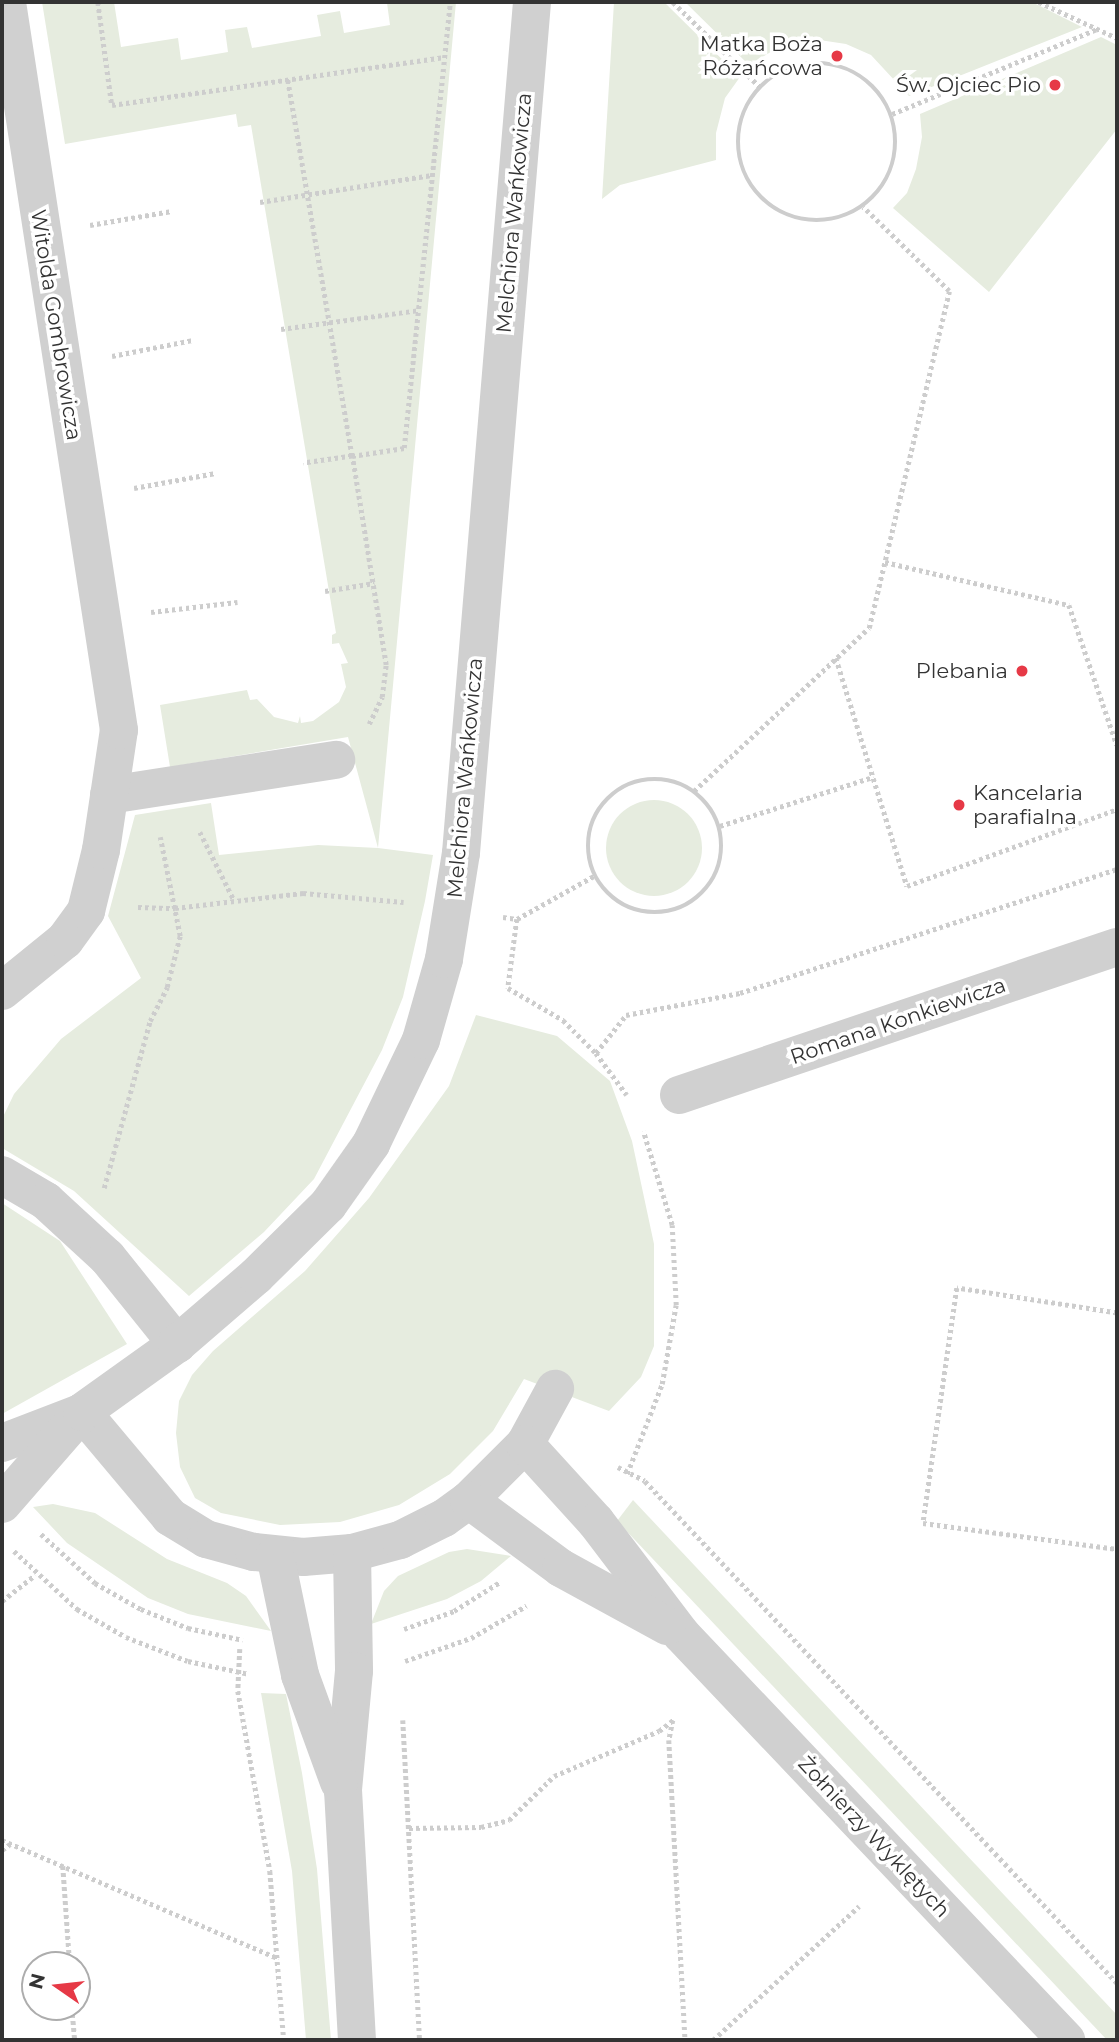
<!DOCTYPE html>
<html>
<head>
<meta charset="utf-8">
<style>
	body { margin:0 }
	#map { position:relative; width:1119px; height:2042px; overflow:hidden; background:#fff; font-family:Montserrat,sans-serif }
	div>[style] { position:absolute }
	.green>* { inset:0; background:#e6ecdf }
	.round { border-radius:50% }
	.path>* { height:4.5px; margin-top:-2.25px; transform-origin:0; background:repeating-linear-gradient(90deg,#cdcdcd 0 3.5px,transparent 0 7px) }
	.path>.ring { margin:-2.25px; padding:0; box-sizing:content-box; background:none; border:4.5px solid #cdcdcd; border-radius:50% }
	.minor>* { height:38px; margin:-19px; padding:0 19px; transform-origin:19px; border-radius:19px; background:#d0d0d0 }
	.dots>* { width:19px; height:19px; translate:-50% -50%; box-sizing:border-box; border:4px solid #fff; border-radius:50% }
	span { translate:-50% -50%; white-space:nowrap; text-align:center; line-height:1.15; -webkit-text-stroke:7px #fff; paint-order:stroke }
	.poi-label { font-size:21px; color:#333 }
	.right { translate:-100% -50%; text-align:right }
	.left { translate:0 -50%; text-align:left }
	.street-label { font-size:21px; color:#333 }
	.frame { position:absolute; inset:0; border:4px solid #333; pointer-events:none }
	.north { position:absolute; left:21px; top:1951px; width:70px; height:70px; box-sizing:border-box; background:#fff; border:2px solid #adadad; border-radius:50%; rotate:284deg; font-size:19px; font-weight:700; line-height:28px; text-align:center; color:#333 }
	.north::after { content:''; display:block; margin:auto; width:24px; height:32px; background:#e63946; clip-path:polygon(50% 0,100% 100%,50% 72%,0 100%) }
</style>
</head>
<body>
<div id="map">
	<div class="green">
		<div style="clip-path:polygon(42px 2px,114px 2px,121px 47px,178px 38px,181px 60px,228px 52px,225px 30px,247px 27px,252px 48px,321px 36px,317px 15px,340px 11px,344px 33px,390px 25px,387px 3px,456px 2px,378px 848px,433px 855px,425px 901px,403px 997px,382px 1050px,314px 1179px,264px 1232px,189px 1296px,74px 1191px,2px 1148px,2px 1119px,14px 1094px,61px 1039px,141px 978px,108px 916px,135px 815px,211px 803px,219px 855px,318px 845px,378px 848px,348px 737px,170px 767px,160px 705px,247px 690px,250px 700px,257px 699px,274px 717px,298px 723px,300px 716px,301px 723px,313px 721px,339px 702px,346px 687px,341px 664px,348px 663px,339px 643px,332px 644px,332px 635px,336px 633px,251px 125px,238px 127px,236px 114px,65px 144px)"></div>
		<div style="clip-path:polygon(614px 2px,664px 2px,740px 77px,725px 98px,716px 133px,716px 160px,620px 185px,602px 199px)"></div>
		<div style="clip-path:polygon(685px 2px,1032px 2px,1082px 27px,909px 96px,871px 55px,846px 44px,813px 39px,779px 47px,749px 65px)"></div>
		<div style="clip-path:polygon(1101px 37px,1117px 45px,1117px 129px,989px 292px,893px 208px,907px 193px,916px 169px,922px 137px,920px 114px)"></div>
		<div class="round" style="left:606px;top:800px;width:96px;height:96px"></div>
		<div style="clip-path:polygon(476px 1015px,557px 1036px,610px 1081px,632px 1141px,654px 1244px,654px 1346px,641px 1377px,609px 1411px,524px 1379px,493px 1431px,450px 1474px,399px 1505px,340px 1522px,280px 1525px,221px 1513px,195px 1498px,180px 1467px,176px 1433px,179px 1401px,192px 1375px,213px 1351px,305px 1271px,369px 1198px,449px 1086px)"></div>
		<div style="clip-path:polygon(2px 1203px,60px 1241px,127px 1344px,2px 1414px)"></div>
		<div style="clip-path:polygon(633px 1500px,1117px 2015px,1117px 2040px,1107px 2040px,617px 1521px)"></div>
		<div style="clip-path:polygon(53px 1504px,95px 1513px,167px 1559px,227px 1583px,246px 1596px,271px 1631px,188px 1614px,148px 1598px,67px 1543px,33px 1507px)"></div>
		<div style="clip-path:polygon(467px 1549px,511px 1556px,481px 1581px,447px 1599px,371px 1624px,384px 1591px,398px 1576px,449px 1552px)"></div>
		<div style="clip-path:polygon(261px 1693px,286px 1694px,302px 1773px,317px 1869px,331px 2040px,306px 2040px,292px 1871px)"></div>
	</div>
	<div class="path">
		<div style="left:98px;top:2px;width:104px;rotate:82.3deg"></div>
		<div style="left:112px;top:105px;width:336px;rotate:-8.2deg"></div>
		<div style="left:673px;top:2px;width:122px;rotate:44.3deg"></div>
		<div style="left:1039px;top:2px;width:86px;rotate:24.8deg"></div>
		<div class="ring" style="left:738px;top:63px;width:153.5px;height:153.5px"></div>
		<div style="left:288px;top:80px;width:381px;rotate:80.3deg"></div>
		<div style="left:352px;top:456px;width:49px;rotate:171.7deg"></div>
		<div style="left:892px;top:114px;width:222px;rotate:-22.5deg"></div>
		<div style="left:260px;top:202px;width:174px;rotate:-8.9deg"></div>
		<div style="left:90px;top:225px;width:83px;rotate:-9.7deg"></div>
		<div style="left:281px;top:329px;width:139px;rotate:-7.8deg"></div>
		<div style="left:112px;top:356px;width:83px;rotate:-11.2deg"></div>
		<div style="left:134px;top:488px;width:83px;rotate:-10.4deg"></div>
		<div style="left:885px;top:562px;width:189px;rotate:13.2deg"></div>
		<div style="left:1069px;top:605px;width:148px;rotate:71.1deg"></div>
		<div style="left:325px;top:591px;width:50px;rotate:-9.3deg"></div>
		<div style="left:151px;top:612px;width:87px;rotate:-6.6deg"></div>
		<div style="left:836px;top:658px;width:239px;rotate:72.7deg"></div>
		<div style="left:907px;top:886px;width:224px;rotate:-20.1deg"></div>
		<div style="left:369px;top:724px;width:30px;rotate:-64deg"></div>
		<div style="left:382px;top:697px;width:32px;rotate:-83deg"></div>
		<div style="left:386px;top:665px;width:212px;rotate:-99.2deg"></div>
		<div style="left:352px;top:456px;width:53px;rotate:-8.7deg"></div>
		<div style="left:404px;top:448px;width:448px;rotate:-84.1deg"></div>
		<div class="ring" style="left:588px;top:779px;width:129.5px;height:129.5px"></div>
		<div style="left:694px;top:791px;width:239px;rotate:-43deg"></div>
		<div style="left:869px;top:628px;width:346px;rotate:-76.6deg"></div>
		<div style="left:949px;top:291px;width:120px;rotate:-135.7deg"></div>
		<div style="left:720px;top:826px;width:161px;rotate:-17.8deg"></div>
		<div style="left:200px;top:832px;width:76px;rotate:63.4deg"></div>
		<div style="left:138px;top:907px;width:37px;rotate:2deg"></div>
		<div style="left:175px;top:908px;width:129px;rotate:-6.7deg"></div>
		<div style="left:303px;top:893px;width:101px;rotate:5.1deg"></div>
		<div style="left:503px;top:917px;width:14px;rotate:8deg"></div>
		<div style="left:517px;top:919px;width:88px;rotate:-29.2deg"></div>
		<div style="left:517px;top:919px;width:70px;rotate:97.4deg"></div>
		<div style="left:508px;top:988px;width:64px;rotate:30.2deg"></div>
		<div style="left:563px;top:1020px;width:47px;rotate:45deg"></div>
		<div style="left:596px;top:1053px;width:52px;rotate:53.6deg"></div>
		<div style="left:596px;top:1053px;width:48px;rotate:-51.7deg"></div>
		<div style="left:626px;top:1015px;width:116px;rotate:-10.9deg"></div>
		<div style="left:740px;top:993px;width:397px;rotate:-18.2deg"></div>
		<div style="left:104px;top:1188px;width:173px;rotate:-74.6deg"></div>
		<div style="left:150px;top:1021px;width:38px;rotate:-63deg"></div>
		<div style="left:167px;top:987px;width:53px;rotate:-75.7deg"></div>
		<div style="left:180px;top:936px;width:101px;rotate:-101.4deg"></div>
		<div style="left:1117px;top:1313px;width:162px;rotate:-171.1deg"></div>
		<div style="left:957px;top:1288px;width:237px;rotate:98.2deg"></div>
		<div style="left:923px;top:1523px;width:196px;rotate:7.6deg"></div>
		<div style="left:618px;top:1467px;width:30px;rotate:27deg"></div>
		<div style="left:645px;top:1481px;width:689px;rotate:46.76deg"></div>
		<div style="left:627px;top:1474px;width:97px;rotate:-68.7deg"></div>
		<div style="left:662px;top:1384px;width:80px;rotate:-80deg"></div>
		<div style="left:676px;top:1305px;width:80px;rotate:-92.9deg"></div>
		<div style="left:672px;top:1225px;width:98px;rotate:-107.1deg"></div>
		<div style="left:41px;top:1534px;width:73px;rotate:42.2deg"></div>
		<div style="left:95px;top:1583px;width:53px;rotate:29.5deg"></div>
		<div style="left:141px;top:1609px;width:51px;rotate:22deg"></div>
		<div style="left:188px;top:1628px;width:56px;rotate:12.3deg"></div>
		<div style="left:14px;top:1551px;width:86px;rotate:42.6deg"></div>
		<div style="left:77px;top:1609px;width:56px;rotate:29.7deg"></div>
		<div style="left:126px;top:1637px;width:66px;rotate:21.2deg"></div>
		<div style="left:188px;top:1661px;width:62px;rotate:12deg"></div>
		<div style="left:2px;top:1601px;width:42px;rotate:-38.2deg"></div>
		<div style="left:404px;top:1629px;width:53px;rotate:-19.8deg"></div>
		<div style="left:454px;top:1611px;width:54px;rotate:-32.2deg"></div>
		<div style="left:240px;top:1649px;width:42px;rotate:92.7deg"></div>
		<div style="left:238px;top:1691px;width:183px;rotate:79.9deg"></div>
		<div style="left:270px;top:1871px;width:170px;rotate:85.3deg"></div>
		<div style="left:405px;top:1661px;width:70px;rotate:-19.2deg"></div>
		<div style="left:471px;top:1638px;width:64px;rotate:-30.2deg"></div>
		<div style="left:403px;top:1720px;width:320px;rotate:87deg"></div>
		<div style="left:409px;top:1828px;width:72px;rotate:-0.8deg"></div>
		<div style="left:481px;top:1827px;width:29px;rotate:-14deg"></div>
		<div style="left:509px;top:1820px;width:63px;rotate:-44.4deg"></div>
		<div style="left:554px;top:1776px;width:114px;rotate:-23.2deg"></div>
		<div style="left:659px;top:1731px;width:18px;rotate:-38deg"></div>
		<div style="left:673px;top:1720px;width:20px;rotate:101deg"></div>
		<div style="left:669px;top:1740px;width:300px;rotate:86.9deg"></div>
		<div style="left:2px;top:1840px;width:301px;rotate:23.2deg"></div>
		<div style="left:2px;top:1850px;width:10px;rotate:-37deg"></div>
		<div style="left:63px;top:1866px;width:99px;rotate:86deg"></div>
		<div style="left:72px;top:2007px;width:33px;rotate:85deg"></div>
		<div style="left:713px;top:2040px;width:198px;rotate:-42.5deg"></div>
	</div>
	<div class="minor">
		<div style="left:109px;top:795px;width:230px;rotate:-8.8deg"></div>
		<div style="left:2px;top:991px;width:81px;rotate:-39deg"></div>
		<div style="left:65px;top:940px;width:36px;rotate:-54deg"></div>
		<div style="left:86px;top:911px;width:63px;rotate:-76.2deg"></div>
		<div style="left:101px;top:850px;width:121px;rotate:-81.5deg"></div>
		<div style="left:119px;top:730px;width:737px;rotate:-98.75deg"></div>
		<div style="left:679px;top:1095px;width:462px;rotate:-18.7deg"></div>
		<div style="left:2px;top:1175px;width:51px;rotate:30.6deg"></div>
		<div style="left:46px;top:1201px;width:83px;rotate:42.6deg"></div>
		<div style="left:107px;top:1257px;width:112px;rotate:51.2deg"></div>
		<div style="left:82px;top:1412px;width:137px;rotate:50deg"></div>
		<div style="left:170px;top:1517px;width:42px;rotate:31.4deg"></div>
		<div style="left:206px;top:1539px;width:50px;rotate:15.2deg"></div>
		<div style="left:254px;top:1552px;width:49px;rotate:5.8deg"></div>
		<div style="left:303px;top:1557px;width:49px;rotate:-4.7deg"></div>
		<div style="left:352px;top:1553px;width:50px;rotate:-15.2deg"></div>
		<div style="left:400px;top:1540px;width:49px;rotate:-26.6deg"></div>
		<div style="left:444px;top:1518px;width:31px;rotate:-36deg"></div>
		<div style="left:469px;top:1500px;width:79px;rotate:-45deg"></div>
		<div style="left:525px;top:1444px;width:63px;rotate:-61.4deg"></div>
		<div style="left:2px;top:1443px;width:84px;rotate:-21deg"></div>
		<div style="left:525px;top:1444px;width:105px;rotate:47.7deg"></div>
		<div style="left:596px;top:1522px;width:141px;rotate:52.8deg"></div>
		<div style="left:681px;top:1634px;width:560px;rotate:46.52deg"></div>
		<div style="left:469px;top:1500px;width:114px;rotate:36.5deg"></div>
		<div style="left:561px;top:1568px;width:121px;rotate:28.7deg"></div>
		<div style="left:2px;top:1504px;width:122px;rotate:-49deg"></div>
		<div style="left:82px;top:1412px;width:117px;rotate:-35.6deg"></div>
		<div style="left:177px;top:1344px;width:104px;rotate:-40.7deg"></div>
		<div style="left:256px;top:1276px;width:101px;rotate:-44.6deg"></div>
		<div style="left:328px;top:1205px;width:75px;rotate:-54.8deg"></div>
		<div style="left:371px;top:1144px;width:115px;rotate:-64.3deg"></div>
		<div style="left:421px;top:1040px;width:84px;rotate:-74.1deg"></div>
		<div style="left:444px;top:959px;width:107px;rotate:-80.9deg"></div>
		<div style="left:461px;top:853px;width:854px;rotate:-85.23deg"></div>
		<div style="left:352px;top:1553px;width:118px;rotate:89deg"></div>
		<div style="left:354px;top:1671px;width:120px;rotate:95.3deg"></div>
		<div style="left:343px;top:1790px;width:250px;rotate:86.8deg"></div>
		<div style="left:275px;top:1555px;width:123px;rotate:78.2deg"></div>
		<div style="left:300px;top:1675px;width:114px;rotate:70deg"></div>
	</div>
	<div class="dots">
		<div style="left:837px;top:56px;background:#e63946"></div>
		<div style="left:1055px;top:85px;background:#e63946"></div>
		<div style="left:1022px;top:671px;background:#e63946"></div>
		<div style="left:959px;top:805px;background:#e63946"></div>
	</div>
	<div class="poi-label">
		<span class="right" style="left:823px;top:56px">Matka Boża<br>Różańcowa</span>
		<span class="right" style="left:1041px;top:85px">Św. Ojciec Pio</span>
		<span class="right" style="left:1008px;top:671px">Plebania</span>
		<span class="left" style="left:973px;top:805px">Kancelaria<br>parafialna</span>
	</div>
	<div class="street-label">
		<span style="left:514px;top:213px;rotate:-85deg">Melchiora Wańkowicza</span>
		<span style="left:56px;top:325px;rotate:81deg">Witolda Gombrowicza</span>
		<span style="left:465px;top:778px;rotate:-85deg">Melchiora Wańkowicza</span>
		<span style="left:898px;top:1021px;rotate:-19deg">Romana Konkiewicza</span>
		<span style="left:874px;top:1837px;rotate:47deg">Żołnierzy Wyklętych</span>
	</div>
	<div class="frame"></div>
	<div class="north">N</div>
</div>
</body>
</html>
